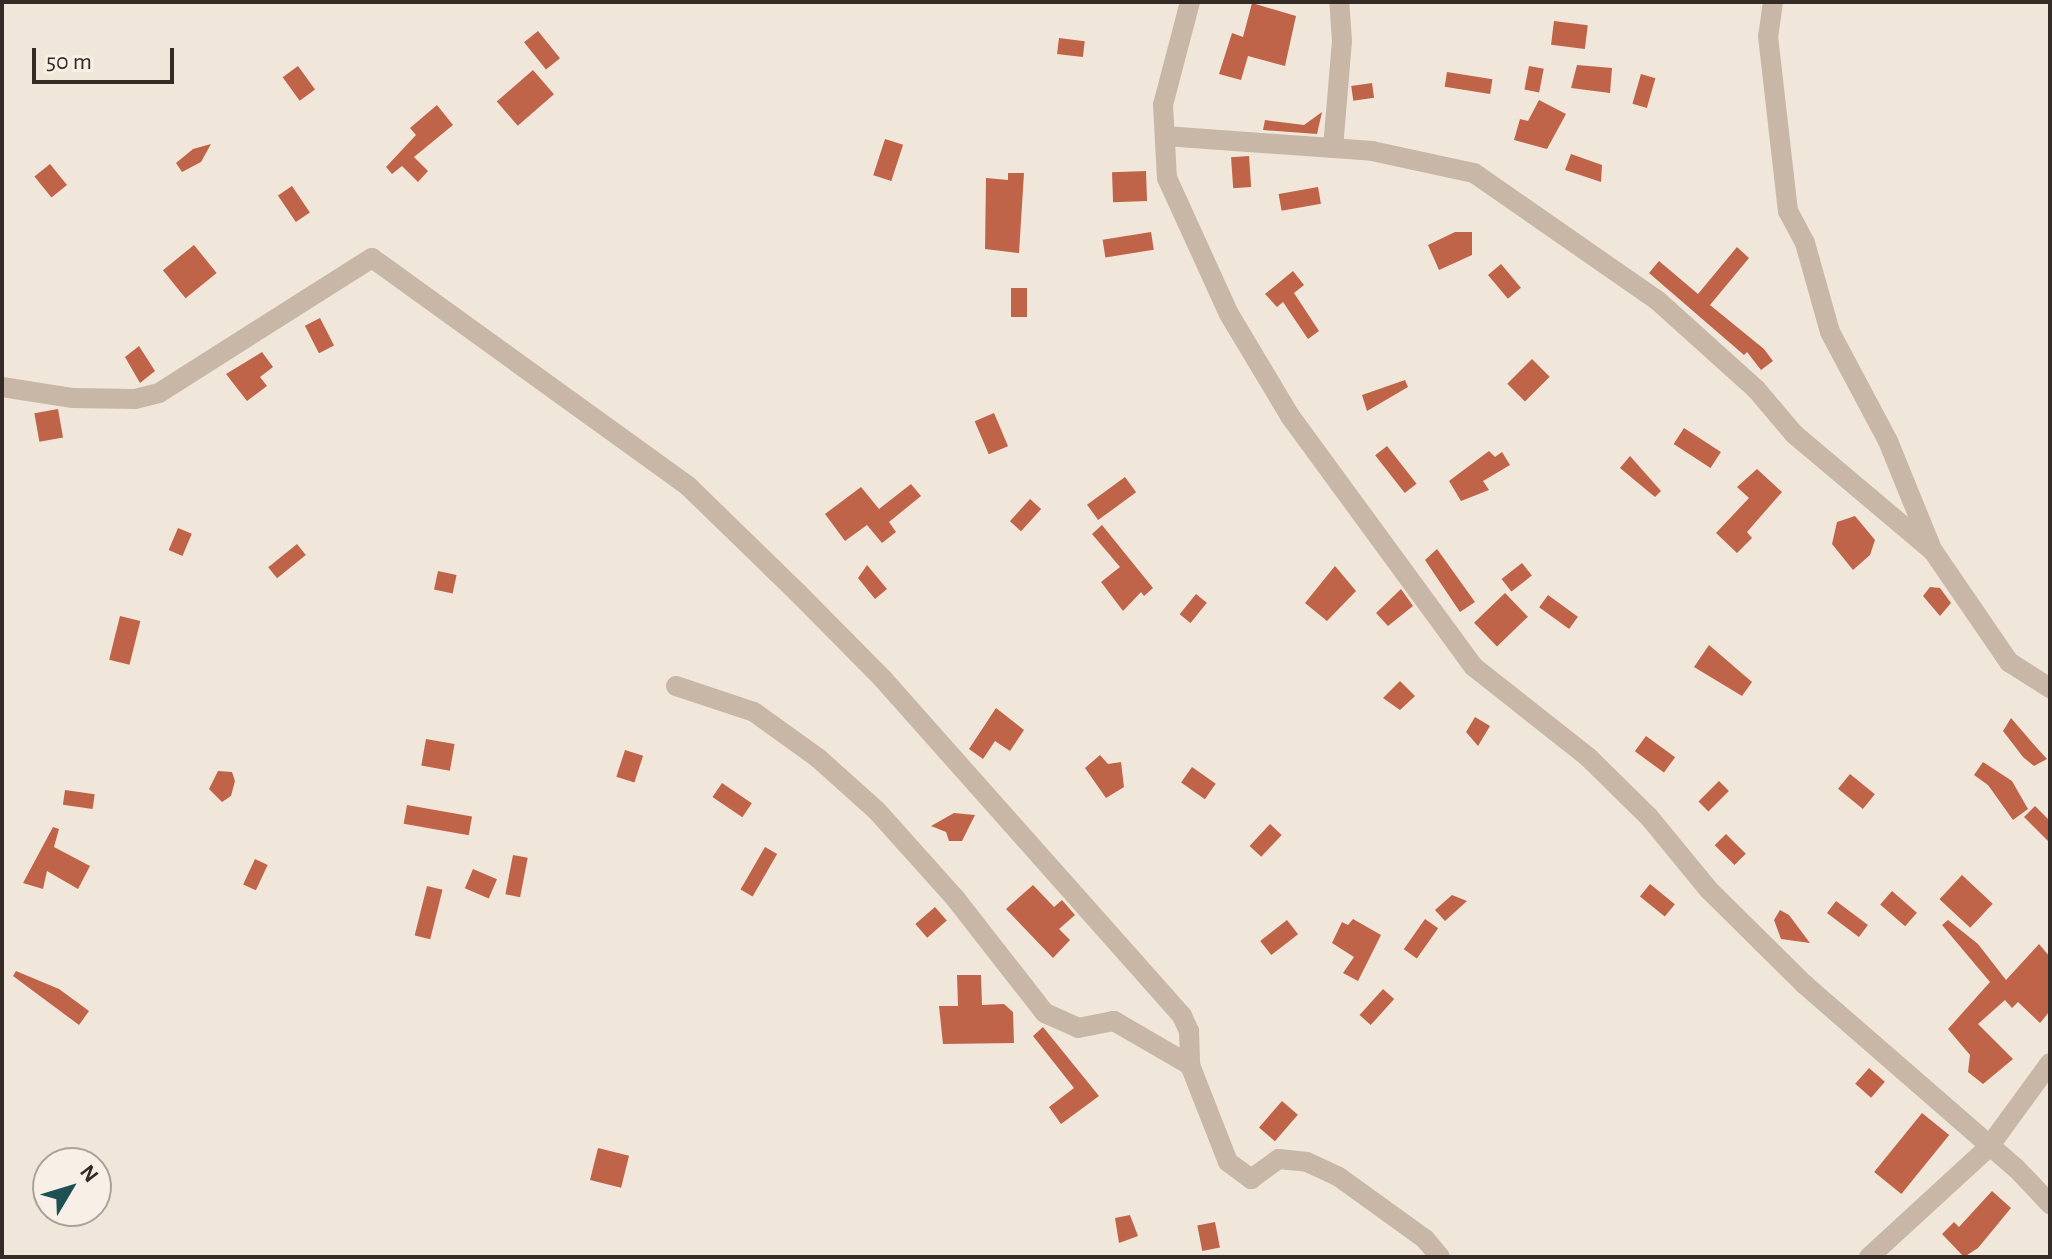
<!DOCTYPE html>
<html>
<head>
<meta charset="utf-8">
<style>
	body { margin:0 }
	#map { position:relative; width:2052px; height:1259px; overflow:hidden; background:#f0e6da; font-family:"Alegreya Sans",sans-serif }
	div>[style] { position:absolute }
	.building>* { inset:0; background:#c06449; transform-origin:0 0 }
	.minor>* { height:20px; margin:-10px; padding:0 10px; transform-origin:10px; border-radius:10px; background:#c8b6a7 }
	span { translate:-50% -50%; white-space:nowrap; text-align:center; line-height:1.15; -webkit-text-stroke:6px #f8f0e6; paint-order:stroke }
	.frame { position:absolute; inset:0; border:4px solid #342b27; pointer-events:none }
	.north { position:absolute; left:32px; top:1147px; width:80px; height:80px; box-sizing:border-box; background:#f8f0e6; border:2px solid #aaa19a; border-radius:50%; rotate:52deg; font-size:22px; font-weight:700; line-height:32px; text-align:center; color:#342b27 }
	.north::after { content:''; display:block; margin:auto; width:28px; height:36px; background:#1f5154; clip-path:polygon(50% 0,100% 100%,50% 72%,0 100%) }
	.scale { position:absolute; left:32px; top:48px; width:142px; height:36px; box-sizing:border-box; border:4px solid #342b27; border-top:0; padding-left:10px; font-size:24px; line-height:28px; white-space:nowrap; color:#342b27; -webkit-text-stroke:6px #f8f0e6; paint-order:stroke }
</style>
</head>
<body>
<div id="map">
	<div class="building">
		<div style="clip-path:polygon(1252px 3px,1296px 16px,1285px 66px,1248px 56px,1241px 80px,1219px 74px,1232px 33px,1243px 37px)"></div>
		<div style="left:1554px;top:21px;width:34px;height:24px;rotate:7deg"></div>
		<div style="left:538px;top:31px;width:35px;height:18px;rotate:51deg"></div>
		<div style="left:1059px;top:38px;width:26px;height:16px;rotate:7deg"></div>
		<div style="clip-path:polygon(1577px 65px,1612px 68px,1610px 93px,1571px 88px)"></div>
		<div style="left:298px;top:66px;width:29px;height:19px;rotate:54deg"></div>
		<div style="left:1529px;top:66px;width:15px;height:24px;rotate:11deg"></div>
		<div style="left:533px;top:70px;width:32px;height:48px;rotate:49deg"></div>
		<div style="left:1447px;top:72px;width:46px;height:15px;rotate:9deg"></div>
		<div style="left:1641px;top:74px;width:15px;height:31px;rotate:16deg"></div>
		<div style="left:1372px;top:83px;width:15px;height:21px;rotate:82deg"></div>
		<div style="clip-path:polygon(1539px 100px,1566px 114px,1547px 149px,1514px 140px,1520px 119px,1528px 121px)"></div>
		<div style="clip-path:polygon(437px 105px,453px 125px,414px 157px,428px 171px,418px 182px,402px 166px,392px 174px,386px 167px,416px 135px,410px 128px)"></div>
		<div style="clip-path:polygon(1322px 112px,1317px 134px,1263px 130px,1265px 120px,1304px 125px)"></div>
		<div style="left:885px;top:139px;width:19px;height:38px;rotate:18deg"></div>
		<div style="clip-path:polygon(211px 144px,201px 162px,182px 172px,176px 163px,193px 149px)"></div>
		<div style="clip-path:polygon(1571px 154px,1602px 165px,1601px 182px,1565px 170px)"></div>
		<div style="left:1249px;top:156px;width:31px;height:18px;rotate:86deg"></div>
		<div style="left:50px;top:164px;width:27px;height:20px;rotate:51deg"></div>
		<div style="left:1146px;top:171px;width:30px;height:34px;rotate:88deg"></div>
		<div style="clip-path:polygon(1008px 173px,1024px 173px,1019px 253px,985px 249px,986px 178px,1008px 180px)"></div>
		<div style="left:292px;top:186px;width:32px;height:17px;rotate:56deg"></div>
		<div style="left:1318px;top:187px;width:17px;height:40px;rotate:80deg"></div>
		<div style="left:1151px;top:232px;width:18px;height:49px;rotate:81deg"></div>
		<div style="clip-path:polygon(1455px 232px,1472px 232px,1472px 255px,1439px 270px,1428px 245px)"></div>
		<div style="left:194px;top:245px;width:36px;height:40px;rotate:51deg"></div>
		<div style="clip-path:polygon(1737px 247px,1749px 258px,1710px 305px,1764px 349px,1773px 361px,1761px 370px,1747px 352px,1744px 355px,1649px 273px,1659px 261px,1698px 294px)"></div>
		<div style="left:1501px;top:264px;width:31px;height:17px;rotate:50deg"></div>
		<div style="clip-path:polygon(1293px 271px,1304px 285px,1294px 293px,1319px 331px,1308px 339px,1283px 302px,1277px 307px,1265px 294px)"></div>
		<div style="left:1011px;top:288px;width:16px;height:29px"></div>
		<div style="left:320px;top:318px;width:31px;height:17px;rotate:63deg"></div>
		<div style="clip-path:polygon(139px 346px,155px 371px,140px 383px,125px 357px)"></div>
		<div style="clip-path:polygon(262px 352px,273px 367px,260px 377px,267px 386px,247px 401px,226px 374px)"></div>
		<div style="left:1532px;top:359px;width:25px;height:35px;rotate:45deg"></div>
		<div style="clip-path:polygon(1405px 380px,1408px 387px,1367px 411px,1362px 395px)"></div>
		<div style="left:58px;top:409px;width:29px;height:24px;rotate:80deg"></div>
		<div style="left:994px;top:413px;width:36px;height:21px;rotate:67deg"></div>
		<div style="left:1684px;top:428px;width:44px;height:19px;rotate:33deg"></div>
		<div style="left:1387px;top:446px;width:48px;height:15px;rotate:52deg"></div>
		<div style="clip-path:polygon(1489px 451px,1495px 457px,1502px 452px,1510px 465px,1483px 481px,1489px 490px,1461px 501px,1449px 481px)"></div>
		<div style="clip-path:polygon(1630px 456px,1661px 491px,1655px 497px,1620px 468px)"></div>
		<div style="clip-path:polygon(1757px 469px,1782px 492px,1747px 532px,1752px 538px,1737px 553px,1716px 533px,1749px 498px,1737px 487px)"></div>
		<div style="left:1125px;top:477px;width:19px;height:47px;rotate:54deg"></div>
		<div style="clip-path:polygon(911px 484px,921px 496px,889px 522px,896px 532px,882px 543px,867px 525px,845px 541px,825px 514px,861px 487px,879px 509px)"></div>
		<div style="left:1030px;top:499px;width:15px;height:30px;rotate:42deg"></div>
		<div style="clip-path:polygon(1855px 516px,1875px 540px,1870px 555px,1853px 570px,1832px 544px,1837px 522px)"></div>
		<div style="clip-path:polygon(1102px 525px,1153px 588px,1144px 596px,1141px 592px,1123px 611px,1101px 582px,1120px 567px,1092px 534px)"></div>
		<div style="left:178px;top:528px;width:15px;height:24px;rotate:23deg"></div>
		<div style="left:297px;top:544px;width:14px;height:37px;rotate:51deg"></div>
		<div style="clip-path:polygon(1437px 549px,1475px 602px,1460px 612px,1425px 560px)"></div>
		<div style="left:1522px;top:563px;width:16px;height:26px;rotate:52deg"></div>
		<div style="clip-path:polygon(867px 565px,887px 589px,875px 599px,858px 578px)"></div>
		<div style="clip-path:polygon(1335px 566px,1356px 591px,1327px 621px,1305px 603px)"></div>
		<div style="left:438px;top:571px;width:19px;height:19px;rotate:12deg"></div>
		<div style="clip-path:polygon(1930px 587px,1940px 588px,1951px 603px,1940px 616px,1923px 596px)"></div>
		<div style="clip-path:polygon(1401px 589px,1413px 606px,1388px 626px,1376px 613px)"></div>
		<div style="left:1505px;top:593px;width:33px;height:43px;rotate:46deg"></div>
		<div style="left:1196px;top:594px;width:14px;height:26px;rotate:39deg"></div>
		<div style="left:1548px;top:595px;width:37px;height:15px;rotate:36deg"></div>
		<div style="left:120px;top:616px;width:21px;height:45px;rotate:14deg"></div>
		<div style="clip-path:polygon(1709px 645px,1752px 682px,1742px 696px,1694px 667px)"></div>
		<div style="clip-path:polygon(1400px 681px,1415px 696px,1400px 710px,1383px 698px)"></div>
		<div style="clip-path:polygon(996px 708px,1024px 730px,1010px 751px,995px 741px,983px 759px,969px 749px)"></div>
		<div style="clip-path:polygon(1475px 717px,1490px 726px,1478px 746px,1466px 732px)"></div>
		<div style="clip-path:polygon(2011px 718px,2036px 747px,2047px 759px,2034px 766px,2023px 757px,2003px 731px)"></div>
		<div style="left:1646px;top:736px;width:36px;height:19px;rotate:36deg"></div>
		<div style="left:426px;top:739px;width:29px;height:27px;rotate:10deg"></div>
		<div style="left:625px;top:750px;width:19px;height:28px;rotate:18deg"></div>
		<div style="clip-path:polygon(1100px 755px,1108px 764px,1121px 762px,1124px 787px,1106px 798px,1085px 768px)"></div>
		<div style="clip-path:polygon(1983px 762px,2012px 781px,2028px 809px,2013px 820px,1988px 785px,1974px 775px)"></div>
		<div style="left:1192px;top:767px;width:29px;height:19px;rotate:35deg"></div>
		<div style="clip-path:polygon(218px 771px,232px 772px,235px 781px,231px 796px,222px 802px,209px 789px)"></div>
		<div style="left:1850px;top:774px;width:32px;height:19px;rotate:39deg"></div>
		<div style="left:1719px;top:781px;width:14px;height:29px;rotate:45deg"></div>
		<div style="left:722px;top:783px;width:36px;height:17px;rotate:34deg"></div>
		<div style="left:65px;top:790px;width:30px;height:15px;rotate:8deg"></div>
		<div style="left:407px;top:805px;width:66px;height:19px;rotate:10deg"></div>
		<div style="clip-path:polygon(2035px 806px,2050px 821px,2050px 843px,2024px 817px)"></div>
		<div style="clip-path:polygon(954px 813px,975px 815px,962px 841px,949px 841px,946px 832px,931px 826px)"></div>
		<div style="left:1270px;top:824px;width:16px;height:30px;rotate:43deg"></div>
		<div style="clip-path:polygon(53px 827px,59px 829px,54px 847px,90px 866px,78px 889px,47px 871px,43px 889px,23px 883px)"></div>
		<div style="left:1726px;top:834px;width:28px;height:16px;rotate:45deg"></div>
		<div style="left:765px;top:847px;width:14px;height:49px;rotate:30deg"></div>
		<div style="left:513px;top:855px;width:15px;height:40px;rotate:11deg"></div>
		<div style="left:255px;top:859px;width:14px;height:28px;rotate:25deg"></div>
		<div style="left:473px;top:869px;width:26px;height:21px;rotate:23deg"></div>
		<div style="left:1962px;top:875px;width:42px;height:33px;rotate:43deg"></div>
		<div style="left:1650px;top:884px;width:32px;height:16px;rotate:39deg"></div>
		<div style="clip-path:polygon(1033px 885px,1054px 907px,1062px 900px,1075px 915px,1059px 929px,1070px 940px,1053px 958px,1006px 909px)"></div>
		<div style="left:427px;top:886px;width:16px;height:51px;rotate:14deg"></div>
		<div style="left:1892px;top:891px;width:33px;height:18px;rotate:41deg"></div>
		<div style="clip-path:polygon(1452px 895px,1467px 901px,1445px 921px,1435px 910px)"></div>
		<div style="left:1836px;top:901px;width:40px;height:15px;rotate:37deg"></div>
		<div style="left:935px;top:907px;width:18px;height:26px;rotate:49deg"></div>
		<div style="clip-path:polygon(1780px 910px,1789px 915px,1810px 943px,1781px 939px,1774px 920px)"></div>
		<div style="clip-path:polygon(1353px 919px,1381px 935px,1358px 981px,1343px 973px,1354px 957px,1332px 943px,1342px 922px,1348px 925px)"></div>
		<div style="left:1425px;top:919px;width:16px;height:37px;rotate:35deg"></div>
		<div style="left:1287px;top:920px;width:18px;height:34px;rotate:52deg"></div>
		<div style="clip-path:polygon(1948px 920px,1978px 944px,2006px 980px,2039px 944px,2050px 957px,2050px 1011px,2040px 1023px,2018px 1002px,2012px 1008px,2005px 1000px,1978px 1024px,2013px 1059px,1983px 1084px,1968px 1072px,1970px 1055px,1948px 1029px,1990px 982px,1942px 925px)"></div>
		<div style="clip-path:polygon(16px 971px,59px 989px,89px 1011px,79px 1025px,13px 976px)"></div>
		<div style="clip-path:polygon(957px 975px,981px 975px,982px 1005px,1004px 1004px,1013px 1012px,1014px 1043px,943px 1044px,939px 1006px,958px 1006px)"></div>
		<div style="left:1383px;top:989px;width:15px;height:35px;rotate:42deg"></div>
		<div style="clip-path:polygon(1043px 1027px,1099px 1096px,1061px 1124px,1049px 1107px,1074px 1088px,1033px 1036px)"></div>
		<div style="left:1869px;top:1068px;width:21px;height:21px;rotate:41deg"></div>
		<div style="left:1282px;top:1101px;width:21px;height:35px;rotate:41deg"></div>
		<div style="left:1922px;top:1113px;width:35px;height:76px;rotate:39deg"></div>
		<div style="left:598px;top:1148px;width:32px;height:33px;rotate:14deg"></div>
		<div style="clip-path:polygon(1992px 1191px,2011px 1208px,1978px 1248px,1964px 1257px,1942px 1234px,1954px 1222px,1959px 1227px)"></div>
		<div style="clip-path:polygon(1130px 1215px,1138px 1236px,1119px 1243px,1115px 1218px)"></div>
		<div style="left:1215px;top:1222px;width:26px;height:18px;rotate:79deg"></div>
	</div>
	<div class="minor">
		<div style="left:1190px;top:2px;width:106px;rotate:104.7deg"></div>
		<div style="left:1163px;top:105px;width:73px;rotate:86.9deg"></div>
		<div style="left:1167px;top:178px;width:149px;rotate:65.5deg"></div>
		<div style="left:1229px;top:314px;width:119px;rotate:59.1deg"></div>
		<div style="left:1290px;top:416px;width:311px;rotate:53.8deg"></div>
		<div style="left:1474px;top:667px;width:145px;rotate:38.3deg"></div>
		<div style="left:1588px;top:757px;width:86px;rotate:44.5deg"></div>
		<div style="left:1649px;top:817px;width:94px;rotate:50.6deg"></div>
		<div style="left:1709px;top:890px;width:134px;rotate:44.7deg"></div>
		<div style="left:1804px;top:984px;width:281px;rotate:41deg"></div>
		<div style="left:2016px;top:1168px;width:50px;rotate:46.6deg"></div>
		<div style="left:1773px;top:2px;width:34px;rotate:98deg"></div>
		<div style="left:1768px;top:36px;width:176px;rotate:83.5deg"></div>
		<div style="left:1788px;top:211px;width:36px;rotate:62deg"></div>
		<div style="left:1805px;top:243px;width:92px;rotate:74.3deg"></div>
		<div style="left:1830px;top:332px;width:123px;rotate:62deg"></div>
		<div style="left:1888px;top:441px;width:114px;rotate:67.9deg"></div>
		<div style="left:1165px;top:136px;width:208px;rotate:4.1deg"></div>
		<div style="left:1372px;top:151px;width:104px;rotate:12.2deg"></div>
		<div style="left:1474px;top:173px;width:223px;rotate:34.8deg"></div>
		<div style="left:1657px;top:300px;width:133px;rotate:42deg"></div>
		<div style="left:1756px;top:389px;width:59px;rotate:49.8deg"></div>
		<div style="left:1794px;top:434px;width:182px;rotate:40.1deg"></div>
		<div style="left:1933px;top:551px;width:135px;rotate:55.6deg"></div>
		<div style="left:2009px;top:662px;width:49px;rotate:32.4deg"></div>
		<div style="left:1333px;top:148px;width:107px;rotate:-85.2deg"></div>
		<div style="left:1342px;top:41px;width:39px;rotate:-94deg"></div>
		<div style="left:2px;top:387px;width:72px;rotate:8.8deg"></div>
		<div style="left:73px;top:398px;width:62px;rotate:0.9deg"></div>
		<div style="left:135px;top:399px;width:25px;rotate:-14deg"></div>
		<div style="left:159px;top:393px;width:252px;rotate:-32.4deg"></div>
		<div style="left:372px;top:258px;width:390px;rotate:35.8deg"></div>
		<div style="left:688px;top:486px;width:153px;rotate:44.2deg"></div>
		<div style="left:798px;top:593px;width:121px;rotate:45.3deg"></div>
		<div style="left:883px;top:679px;width:451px;rotate:48.4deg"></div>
		<div style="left:1182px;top:1016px;width:17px;rotate:65deg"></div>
		<div style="left:1189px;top:1031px;width:34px;rotate:88deg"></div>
		<div style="left:676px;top:686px;width:82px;rotate:18.4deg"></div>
		<div style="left:754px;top:712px;width:79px;rotate:35.7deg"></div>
		<div style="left:818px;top:758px;width:79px;rotate:41.9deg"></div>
		<div style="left:877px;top:811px;width:117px;rotate:48.1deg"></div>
		<div style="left:955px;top:898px;width:146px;rotate:52deg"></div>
		<div style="left:1045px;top:1013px;width:36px;rotate:24deg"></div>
		<div style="left:1078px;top:1028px;width:37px;rotate:-11deg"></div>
		<div style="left:1114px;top:1021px;width:88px;rotate:30.1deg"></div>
		<div style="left:1190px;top:1065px;width:104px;rotate:68.6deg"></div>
		<div style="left:1228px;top:1162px;width:29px;rotate:36deg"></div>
		<div style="left:1251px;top:1179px;width:34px;rotate:-36deg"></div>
		<div style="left:1279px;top:1159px;width:28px;rotate:6deg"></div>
		<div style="left:1307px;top:1162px;width:35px;rotate:25deg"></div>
		<div style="left:1339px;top:1177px;width:106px;rotate:35.8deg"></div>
		<div style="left:1425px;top:1239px;width:23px;rotate:50deg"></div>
		<div style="left:1869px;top:1257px;width:161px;rotate:-42.5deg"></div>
		<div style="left:1988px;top:1148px;width:105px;rotate:-53.9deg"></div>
	</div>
	<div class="frame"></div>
	<div class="north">N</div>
	<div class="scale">50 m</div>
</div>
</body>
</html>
